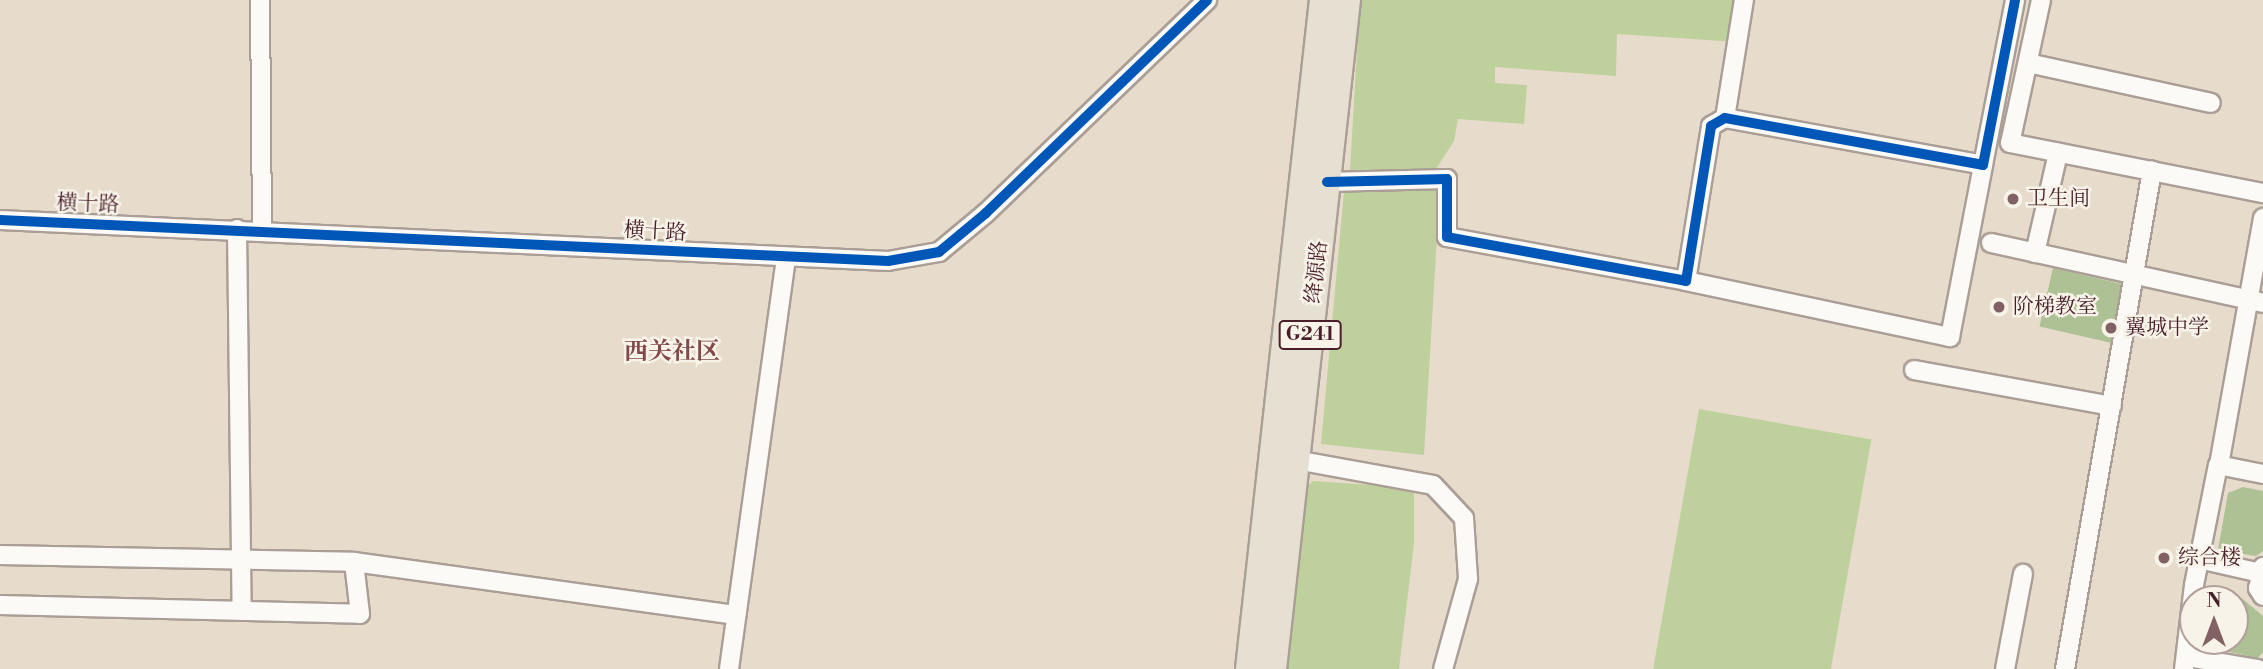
<!DOCTYPE html>
<html>
<head>
<meta charset="utf-8">
<style>
	body { margin:0 }
	#map { position:relative; width:2263px; height:669px; overflow:hidden; background:#e7dbcb; font-family:"Libre Bodoni","Noto Serif SC",serif }
	div>[style] { position:absolute }
	.green>* { inset:0; background:#bed19c; transform-origin:0 0 }
	.forest>* { inset:0; background:#adc194; transform-origin:0 0 }
	.roads { filter:drop-shadow(2px 0 #aa9e96) drop-shadow(-2px 0 #aa9e96) drop-shadow(0 2px #aa9e96) drop-shadow(0 -2px #aa9e96) }
	.minor>* { height:18px; margin:-9px; padding:0 9px; transform-origin:9px; border-radius:9px; background:#fbfaf7 }
	.highway>* { height:26px; margin:-13px; padding:0 13px; transform-origin:13px; border-radius:13px; background:#e6e0d3 }
	.cycleway>* { height:10px; margin:-5px; padding:0 5px; transform-origin:5px; border-radius:5px; background:#0057b8 }
	.dots>* { width:19px; height:19px; translate:-50% -50%; box-sizing:border-box; border:4px solid #f7f3e8; border-radius:50% }
	span { translate:-50% -50%; white-space:nowrap; text-align:center; line-height:1.15; -webkit-text-stroke:5px #f7f3e8; paint-order:stroke }
	.shield-label span { padding:2px 5px; background:#f7f3e8; border:2px solid; border-radius:5px; -webkit-text-stroke-width:0 }
	.shield-label { font-size:19px; color:#4a1f2b; font-weight:700 }
	.poi-label { font-size:21px; color:#4a1f2b }
	.left { translate:0 -50%; text-align:left }
	.street-label { font-size:21px; color:#4a1f2b }
	.quarter-label { font-size:24px; color:#82484a; font-weight:700 }
	.north { position:absolute; left:2179px; top:585px; width:70px; height:70px; box-sizing:border-box; background:#f7f3e8; border:2px solid #b29e9c; border-radius:50%; rotate:0deg; font-size:19px; font-weight:700; line-height:28px; text-align:center; color:#4a1f2b }
	.north::after { content:''; display:block; margin:auto; width:24px; height:32px; background:#816163; clip-path:polygon(50% 0,100% 100%,50% 72%,0 100%) }
</style>
</head>
<body>
<div id="map">
	<div class="green">
		<div style="clip-path:polygon(1360px 0,1744px 0,1737px 42px,1617px 34px,1616px 76px,1495px 67px,1495px 83px,1527px 85px,1524px 124px,1458px 119px,1454px 141px,1434px 172px,1350px 170px)"></div>
		<div style="clip-path:polygon(1370px 186px,1440px 186px,1424px 455px,1321px 444px,1344px 192px)"></div>
		<div style="left:1699px;top:409px;width:175px;height:264px;rotate:10deg"></div>
		<div style="clip-path:polygon(1313px 481px,1414px 488px,1414px 543px,1399px 669px,1281px 669px,1304px 489px)"></div>
	</div>
	<div class="forest">
		<div style="left:2053px;top:268px;width:74px;height:60px;rotate:13deg"></div>
		<div style="clip-path:polygon(2243px 487px,2263px 491px,2263px 551px,2256px 556px,2218px 550px,2228px 493px)"></div>
		<div style="clip-path:polygon(2212px 590px,2232px 590px,2263px 616px,2263px 652px,2258px 658px,2206px 647px,2207px 641px,2235px 641px,2235px 599px,2211px 599px)"></div>
	</div>
	<div class="roads">
		<div class="minor">
			<div style="left:260px;top:0;width:230px;rotate:89.5deg"></div>
			<div style="left:2041px;top:0;width:146px;rotate:102.2deg"></div>
			<div style="left:2010px;top:143px;width:258px;rotate:11.2deg"></div>
			<div style="left:2028px;top:63px;width:187px;rotate:12.3deg"></div>
			<div style="left:1725px;top:118px;width:120px;rotate:-80.9deg"></div>
			<div style="left:1327px;top:182px;width:120px;rotate:-1.4deg"></div>
			<div style="left:1447px;top:179px;width:58px;rotate:90deg"></div>
			<div style="left:1447px;top:237px;width:243px;rotate:10.4deg"></div>
			<div style="left:1686px;top:281px;width:157px;rotate:-80.8deg"></div>
			<div style="left:1711px;top:126px;width:16px;rotate:-30deg"></div>
			<div style="left:1725px;top:118px;width:262px;rotate:10.3deg"></div>
			<div style="left:1983px;top:165px;width:168px;rotate:-79deg"></div>
			<div style="left:0;top:220px;width:889px;rotate:2.64deg"></div>
			<div style="left:888px;top:261px;width:52px;rotate:-10deg"></div>
			<div style="left:939px;top:252px;width:61px;rotate:-39.7deg"></div>
			<div style="left:986px;top:213px;width:307px;rotate:-43.9deg"></div>
			<div style="left:237px;top:229px;width:382px;rotate:89.3deg"></div>
			<div style="left:1991px;top:243px;width:279px;rotate:12.4deg"></div>
			<div style="left:2035px;top:253px;width:103px;rotate:-77deg"></div>
			<div style="left:1686px;top:281px;width:270px;rotate:12deg"></div>
			<div style="left:1950px;top:337px;width:175px;rotate:-79.1deg"></div>
			<div style="left:1914px;top:370px;width:201px;rotate:10.3deg"></div>
			<div style="left:1296px;top:460px;width:139px;rotate:10.3deg"></div>
			<div style="left:1433px;top:485px;width:45px;rotate:46.8deg"></div>
			<div style="left:1464px;top:518px;width:61px;rotate:86.2deg"></div>
			<div style="left:1468px;top:579px;width:93px;rotate:105.5deg"></div>
			<div style="left:2219px;top:465px;width:251px;rotate:-79.9deg"></div>
			<div style="left:0;top:555px;width:354px;rotate:1.1deg"></div>
			<div style="left:2199px;top:559px;width:63px;rotate:12.9deg"></div>
			<div style="left:2263px;top:567px;width:22px;rotate:103deg"></div>
			<div style="left:2258px;top:588px;width:9px;rotate:58deg"></div>
			<div style="left:0;top:605px;width:360px;rotate:1.4deg"></div>
			<div style="left:360px;top:614px;width:52px;rotate:-96.6deg"></div>
			<div style="left:354px;top:562px;width:386px;rotate:7.9deg"></div>
			<div style="left:2187px;top:657px;width:72px;rotate:9.6deg"></div>
			<div style="left:729px;top:669px;width:416px;rotate:-82.1deg"></div>
			<div style="left:2005px;top:669px;width:97px;rotate:-79.3deg"></div>
			<div style="left:2065px;top:669px;width:506px;rotate:-80.09deg"></div>
			<div style="left:2184px;top:669px;width:85px;rotate:-83.2deg"></div>
			<div style="left:2194px;top:585px;width:122px;rotate:-78.7deg"></div>
			<div style="left:2218px;top:465px;width:46px;rotate:11.3deg"></div>
		</div>
		<div class="highway">
			<div style="left:1249px;top:669px;width:673px;rotate:-83.69deg"></div>
			<div style="left:1273px;top:669px;width:673px;rotate:-83.69deg"></div>
		</div>
	</div>
	<div class="cycleway">
		<div style="left:1327px;top:182px;width:120px;rotate:-1.4deg"></div>
		<div style="left:1447px;top:179px;width:58px;rotate:90deg"></div>
		<div style="left:1447px;top:237px;width:243px;rotate:10.4deg"></div>
		<div style="left:1686px;top:281px;width:157px;rotate:-80.8deg"></div>
		<div style="left:1711px;top:126px;width:16px;rotate:-30deg"></div>
		<div style="left:1725px;top:118px;width:262px;rotate:10.3deg"></div>
		<div style="left:1983px;top:165px;width:168px;rotate:-79deg"></div>
		<div style="left:0;top:220px;width:889px;rotate:2.64deg"></div>
		<div style="left:888px;top:261px;width:52px;rotate:-10deg"></div>
		<div style="left:939px;top:252px;width:61px;rotate:-39.7deg"></div>
		<div style="left:986px;top:213px;width:307px;rotate:-43.9deg"></div>
	</div>
	<div class="dots">
		<div style="left:2013px;top:199px;background:#816163"></div>
		<div style="left:1999px;top:307px;background:#816163"></div>
		<div style="left:2111px;top:328px;background:#816163"></div>
		<div style="left:2164px;top:558px;background:#816163"></div>
	</div>
	<div class="shield-label">
		<span style="left:1310px;top:335px">G241</span>
	</div>
	<div class="poi-label">
		<span class="left" style="left:2027px;top:199px">卫生间</span>
		<span class="left" style="left:2013px;top:307px">阶梯教室</span>
		<span class="left" style="left:2125px;top:328px">翼城中学</span>
		<span class="left" style="left:2178px;top:558px">综合楼</span>
	</div>
	<div class="street-label">
		<span style="left:88px;top:204px;rotate:2deg">横十路</span>
		<span style="left:655px;top:232px;rotate:3deg">横十路</span>
		<span style="left:1317px;top:272px;rotate:-84deg">绛源路</span>
	</div>
	<div class="quarter-label">
		<span style="left:672px;top:353px">西关社区</span>
	</div>
	<div class="north">N</div>
</div>
</body>
</html>
